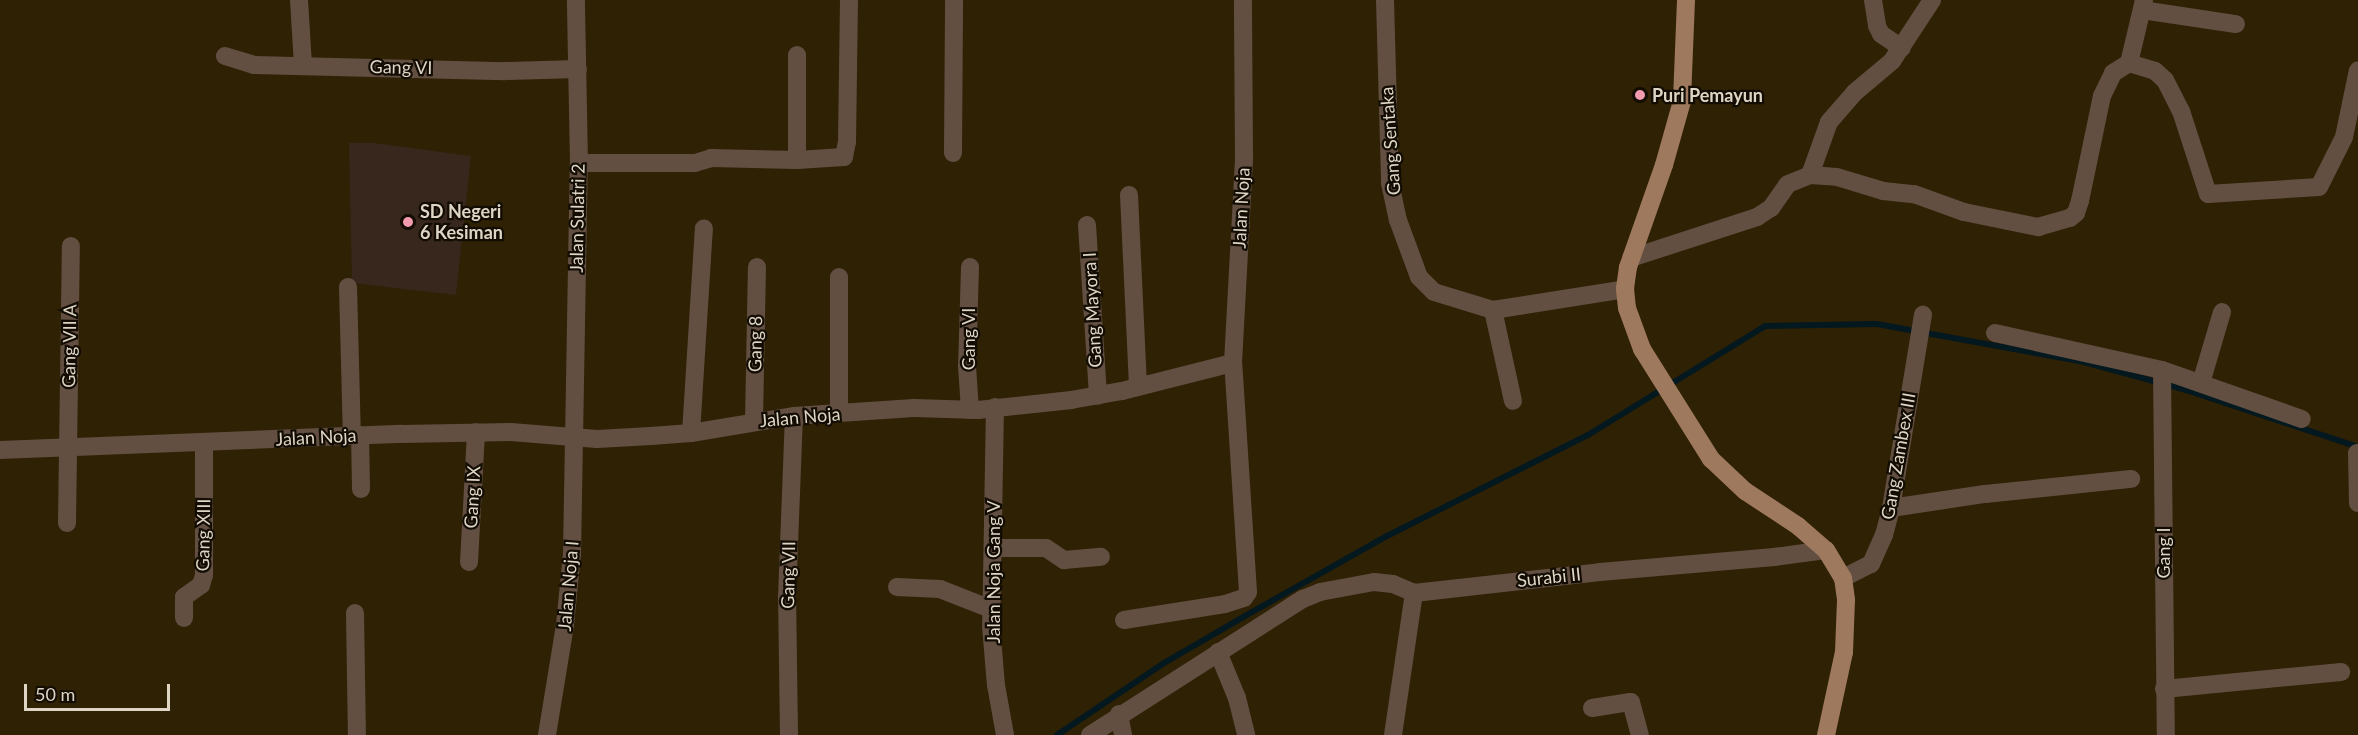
<!DOCTYPE html>
<html>
<head>
<meta charset="utf-8">
<style>
	body { margin:0 }
	#map { position:relative; width:2358px; height:735px; overflow:hidden; background:#2f2104; font-family:Lato,sans-serif }
	div>[style] { position:absolute }
	.education>* { inset:0; background:#37271d }
	.stream>* { height:6px; margin:-3px; padding:0 3px; transform-origin:3px; border-radius:3px; background:#04181f }
	.minor>* { height:18px; margin:-9px; padding:0 9px; transform-origin:9px; border-radius:9px; background:#624f42 }
	.major>* { height:18px; margin:-9px; padding:0 9px; transform-origin:9px; border-radius:9px; background:#9f795e }
	.dots>* { width:16px; height:16px; translate:-50% -50%; box-sizing:border-box; border:3px solid #120c03; border-radius:50% }
	span { translate:-50% -50%; white-space:nowrap; text-align:center; line-height:1.15; -webkit-text-stroke:4.5px #120c03; paint-order:stroke }
	.street-label { font-size:18px; color:#ded5c5 }
	.poi-label { font-size:18px; color:#ded5c5; font-weight:700 }
	.left { translate:0 -50%; text-align:left }
	.scale { position:absolute; left:24px; top:684px; width:146px; height:27px; box-sizing:border-box; border:3px solid #ded5c5; border-top:0; padding-left:8px; font-size:18px; line-height:21px; white-space:nowrap; color:#ded5c5; -webkit-text-stroke:4px #120c03; paint-order:stroke }
</style>
</head>
<body>
<div id="map">
	<div class="education">
		<div style="clip-path:polygon(349px 143px,374px 143px,471px 156px,456px 295px,352px 283px)"></div>
	</div>
	<div class="stream">
		<div style="left:1057px;top:735px;width:129px;rotate:-33.9deg"></div>
		<div style="left:1164px;top:663px;width:94px;rotate:-30.1deg"></div>
		<div style="left:1245px;top:616px;width:163px;rotate:-29.4deg"></div>
		<div style="left:1387px;top:536px;width:225px;rotate:-26.7deg"></div>
		<div style="left:1588px;top:435px;width:208px;rotate:-31.6deg"></div>
		<div style="left:1765px;top:326px;width:112px;rotate:-1deg"></div>
		<div style="left:1877px;top:324px;width:210px;rotate:10.4deg"></div>
		<div style="left:2084px;top:362px;width:106px;rotate:15.4deg"></div>
		<div style="left:2186px;top:390px;width:181px;rotate:18.3deg"></div>
	</div>
	<div class="minor">
		<div style="left:299px;top:0;width:65px;rotate:86.5deg"></div>
		<div style="left:1385px;top:0;width:183px;rotate:88.4deg"></div>
		<div style="left:1390px;top:183px;width:38px;rotate:78deg"></div>
		<div style="left:1398px;top:220px;width:61px;rotate:69.8deg"></div>
		<div style="left:1419px;top:277px;width:21px;rotate:45deg"></div>
		<div style="left:1434px;top:292px;width:62px;rotate:17deg"></div>
		<div style="left:1493px;top:310px;width:134px;rotate:-9deg"></div>
		<div style="left:1873px;top:0;width:26px;rotate:81deg"></div>
		<div style="left:1877px;top:26px;width:9px;rotate:63deg"></div>
		<div style="left:1881px;top:34px;width:25px;rotate:34deg"></div>
		<div style="left:2142px;top:10px;width:95px;rotate:8.5deg"></div>
		<div style="left:797px;top:55px;width:105px;rotate:90deg"></div>
		<div style="left:225px;top:56px;width:30px;rotate:17deg"></div>
		<div style="left:254px;top:65px;width:251px;rotate:1.4deg"></div>
		<div style="left:505px;top:71px;width:73px;rotate:-1.6deg"></div>
		<div style="left:2129px;top:63px;width:27px;rotate:17deg"></div>
		<div style="left:2155px;top:71px;width:13px;rotate:42deg"></div>
		<div style="left:2165px;top:80px;width:35px;rotate:63deg"></div>
		<div style="left:2181px;top:111px;width:87px;rotate:72deg"></div>
		<div style="left:2208px;top:194px;width:111px;rotate:-3.6deg"></div>
		<div style="left:2319px;top:187px;width:56px;rotate:-63.4deg"></div>
		<div style="left:2344px;top:137px;width:68px;rotate:-78.2deg"></div>
		<div style="left:2129px;top:63px;width:65px;rotate:-76.6deg"></div>
		<div style="left:953px;top:153px;width:153px;rotate:-89.6deg"></div>
		<div style="left:579px;top:163px;width:116px"></div>
		<div style="left:695px;top:163px;width:17px;rotate:-17deg"></div>
		<div style="left:711px;top:158px;width:86px;rotate:1.3deg"></div>
		<div style="left:797px;top:160px;width:47px;rotate:-3.7deg"></div>
		<div style="left:844px;top:157px;width:15px;rotate:-79deg"></div>
		<div style="left:847px;top:142px;width:142px;rotate:-89.2deg"></div>
		<div style="left:1810px;top:175px;width:56px;rotate:-70.3deg"></div>
		<div style="left:1829px;top:122px;width:38px;rotate:-49deg"></div>
		<div style="left:1854px;top:93px;width:50px;rotate:-40.1deg"></div>
		<div style="left:1892px;top:61px;width:73px;rotate:-56.7deg"></div>
		<div style="left:1129px;top:195px;width:192px;rotate:87.3deg"></div>
		<div style="left:1087px;top:225px;width:171px;rotate:86.3deg"></div>
		<div style="left:1631px;top:258px;width:133px;rotate:-18deg"></div>
		<div style="left:1757px;top:217px;width:17px;rotate:-33deg"></div>
		<div style="left:1771px;top:208px;width:29px;rotate:-55deg"></div>
		<div style="left:1788px;top:184px;width:24px;rotate:-22deg"></div>
		<div style="left:1810px;top:175px;width:27px;rotate:4deg"></div>
		<div style="left:1837px;top:177px;width:48px;rotate:16.9deg"></div>
		<div style="left:1883px;top:191px;width:31px;rotate:6deg"></div>
		<div style="left:1914px;top:194px;width:53px;rotate:19.8deg"></div>
		<div style="left:1964px;top:212px;width:76px;rotate:11.5deg"></div>
		<div style="left:2038px;top:227px;width:33px;rotate:-16deg"></div>
		<div style="left:2070px;top:218px;width:8px;rotate:-40deg"></div>
		<div style="left:2076px;top:213px;width:13px;rotate:-72deg"></div>
		<div style="left:2080px;top:201px;width:107px;rotate:-78.2deg"></div>
		<div style="left:2102px;top:96px;width:25px;rotate:-64deg"></div>
		<div style="left:2113px;top:73px;width:19px;rotate:-32deg"></div>
		<div style="left:970px;top:267px;width:99px;rotate:91.7deg"></div>
		<div style="left:967px;top:366px;width:44px;rotate:86.1deg"></div>
		<div style="left:839px;top:277px;width:135px;rotate:90deg"></div>
		<div style="left:348px;top:287px;width:148px;rotate:88.5deg"></div>
		<div style="left:1493px;top:310px;width:93px;rotate:77.6deg"></div>
		<div style="left:1995px;top:333px;width:171px;rotate:12.5deg"></div>
		<div style="left:2162px;top:370px;width:148px;rotate:19.3deg"></div>
		<div style="left:2162px;top:370px;width:365px;rotate:89.4deg"></div>
		<div style="left:2201px;top:383px;width:74px;rotate:-73.5deg"></div>
		<div style="left:995px;top:407px;width:219px;rotate:91deg"></div>
		<div style="left:991px;top:626px;width:59px;rotate:85.2deg"></div>
		<div style="left:996px;top:685px;width:51px;rotate:79.8deg"></div>
		<div style="left:754px;top:421px;width:154px;rotate:-88.9deg"></div>
		<div style="left:691px;top:433px;width:205px;rotate:-86.4deg"></div>
		<div style="left:360px;top:435px;width:54px;rotate:88.9deg"></div>
		<div style="left:0;top:450px;width:402px;rotate:-2.3deg"></div>
		<div style="left:402px;top:434px;width:109px;rotate:-1.1deg"></div>
		<div style="left:511px;top:432px;width:86px;rotate:4.7deg"></div>
		<div style="left:597px;top:439px;width:54px;rotate:-3.2deg"></div>
		<div style="left:651px;top:436px;width:40px;rotate:-4.3deg"></div>
		<div style="left:691px;top:433px;width:104px;rotate:-9.4deg"></div>
		<div style="left:794px;top:416px;width:120px;rotate:-3.8deg"></div>
		<div style="left:914px;top:408px;width:64px;rotate:1.8deg"></div>
		<div style="left:978px;top:410px;width:94px;rotate:-6.1deg"></div>
		<div style="left:1071px;top:400px;width:52px;rotate:-10deg"></div>
		<div style="left:1122px;top:391px;width:114px;rotate:-14.2deg"></div>
		<div style="left:2357px;top:453px;width:50px;rotate:88.9deg"></div>
		<div style="left:1891px;top:508px;width:95px;rotate:-8.5deg"></div>
		<div style="left:1985px;top:494px;width:147px;rotate:-5.9deg"></div>
		<div style="left:67px;top:523px;width:277px;rotate:-89.2deg"></div>
		<div style="left:994px;top:548px;width:52px"></div>
		<div style="left:1046px;top:548px;width:22px;rotate:34deg"></div>
		<div style="left:1064px;top:560px;width:37px;rotate:-5deg"></div>
		<div style="left:469px;top:562px;width:130px;rotate:-86.9deg"></div>
		<div style="left:1843px;top:578px;width:31px;rotate:-27deg"></div>
		<div style="left:1871px;top:564px;width:32px;rotate:-66deg"></div>
		<div style="left:1884px;top:535px;width:28px;rotate:-75deg"></div>
		<div style="left:1891px;top:508px;width:196px;rotate:-80.6deg"></div>
		<div style="left:897px;top:587px;width:43px;rotate:2.7deg"></div>
		<div style="left:940px;top:589px;width:55px;rotate:21.4deg"></div>
		<div style="left:1414px;top:593px;width:187px;rotate:-6.4deg"></div>
		<div style="left:1600px;top:572px;width:175px;rotate:-4.9deg"></div>
		<div style="left:1774px;top:557px;width:52px;rotate:-7.7deg"></div>
		<div style="left:355px;top:613px;width:122px;rotate:89.1deg"></div>
		<div style="left:184px;top:618px;width:21px;rotate:-90deg"></div>
		<div style="left:184px;top:597px;width:21px;rotate:-35deg"></div>
		<div style="left:201px;top:585px;width:10px;rotate:-73deg"></div>
		<div style="left:204px;top:575px;width:133px;rotate:-90deg"></div>
		<div style="left:1124px;top:620px;width:102px;rotate:-9deg"></div>
		<div style="left:1225px;top:604px;width:20px;rotate:-18deg"></div>
		<div style="left:1244px;top:598px;width:7px;rotate:-56deg"></div>
		<div style="left:1248px;top:592px;width:229px;rotate:-93.7deg"></div>
		<div style="left:1233px;top:363px;width:206px;rotate:-86.9deg"></div>
		<div style="left:1244px;top:157px;width:157px;rotate:-90.4deg"></div>
		<div style="left:1218px;top:652px;width:50px;rotate:67.6deg"></div>
		<div style="left:1237px;top:698px;width:38px;rotate:76deg"></div>
		<div style="left:2164px;top:689px;width:178px;rotate:-5.5deg"></div>
		<div style="left:1592px;top:708px;width:39px;rotate:-9deg"></div>
		<div style="left:1631px;top:702px;width:34px;rotate:75deg"></div>
		<div style="left:1119px;top:714px;width:21px;rotate:79deg"></div>
		<div style="left:547px;top:735px;width:111px;rotate:-80.7deg"></div>
		<div style="left:565px;top:625px;width:72px;rotate:-84.4deg"></div>
		<div style="left:572px;top:553px;width:390px;rotate:-89deg"></div>
		<div style="left:579px;top:163px;width:163px;rotate:-91.1deg"></div>
		<div style="left:789px;top:735px;width:138px;rotate:-90.8deg"></div>
		<div style="left:787px;top:597px;width:181px;rotate:-87.8deg"></div>
		<div style="left:1090px;top:735px;width:253px;rotate:-32.6deg"></div>
		<div style="left:1303px;top:599px;width:18px;rotate:-22deg"></div>
		<div style="left:1320px;top:592px;width:55px;rotate:-10.5deg"></div>
		<div style="left:1374px;top:582px;width:19px;rotate:6deg"></div>
		<div style="left:1393px;top:584px;width:23px;rotate:23deg"></div>
		<div style="left:1393px;top:735px;width:144px;rotate:-81.6deg"></div>
	</div>
	<div class="major">
		<div style="left:1686px;top:0;width:101px;rotate:92.3deg"></div>
		<div style="left:1682px;top:101px;width:66px;rotate:105.7deg"></div>
		<div style="left:1664px;top:165px;width:108px;rotate:109.4deg"></div>
		<div style="left:1628px;top:267px;width:22px;rotate:98deg"></div>
		<div style="left:1625px;top:289px;width:19px;rotate:84deg"></div>
		<div style="left:1627px;top:308px;width:44px;rotate:69.9deg"></div>
		<div style="left:1642px;top:349px;width:130px;rotate:57.9deg"></div>
		<div style="left:1711px;top:459px;width:47px;rotate:43.3deg"></div>
		<div style="left:1745px;top:491px;width:64px;rotate:33.4deg"></div>
		<div style="left:1798px;top:526px;width:37px;rotate:41deg"></div>
		<div style="left:1826px;top:550px;width:33px;rotate:59deg"></div>
		<div style="left:1843px;top:578px;width:22px;rotate:82deg"></div>
		<div style="left:1846px;top:600px;width:52px;rotate:92.2deg"></div>
		<div style="left:1844px;top:652px;width:85px;rotate:102.2deg"></div>
	</div>
	<div class="dots">
		<div style="left:1640px;top:95px;background:#f29aae"></div>
		<div style="left:408px;top:222px;background:#f29aae"></div>
	</div>
	<div class="street-label">
		<span style="left:401px;top:67px;rotate:1deg">Gang VI</span>
		<span style="left:1390px;top:141px;rotate:-94deg">Gang Sentaka</span>
		<span style="left:1241px;top:208px;rotate:-87deg">Jalan Noja</span>
		<span style="left:577px;top:218px;rotate:-89deg">Jalan Sulatri 2</span>
		<span style="left:1092px;top:310px;rotate:-93deg">Gang Mayora I</span>
		<span style="left:968px;top:339px;rotate:-90deg">Gang VI</span>
		<span style="left:755px;top:344px;rotate:-89deg">Gang 8</span>
		<span style="left:69px;top:346px;rotate:-89deg">Gang VII A</span>
		<span style="left:800px;top:417px;rotate:-5deg">Jalan Noja</span>
		<span style="left:316px;top:437px;rotate:-3deg">Jalan Noja</span>
		<span style="left:1898px;top:456px;rotate:-80deg">Gang Zambex III</span>
		<span style="left:472px;top:497px;rotate:-87deg">Gang IX</span>
		<span style="left:203px;top:535px;rotate:-89deg">Gang XIII</span>
		<span style="left:2163px;top:553px;rotate:-90deg">Gang I</span>
		<span style="left:993px;top:572px;rotate:-90deg">Jalan Noja Gang V</span>
		<span style="left:788px;top:575px;rotate:-89deg">Gang VII</span>
		<span style="left:1549px;top:577px;rotate:-6deg">Surabi II</span>
		<span style="left:568px;top:586px;rotate:-85deg">Jalan Noja I</span>
	</div>
	<div class="poi-label">
		<span class="left" style="left:1652px;top:95px">Puri Pemayun</span>
		<span class="left" style="left:420px;top:222px">SD Negeri<br>6 Kesiman</span>
	</div>
	<div class="scale">50 m</div>
</div>
</body>
</html>
